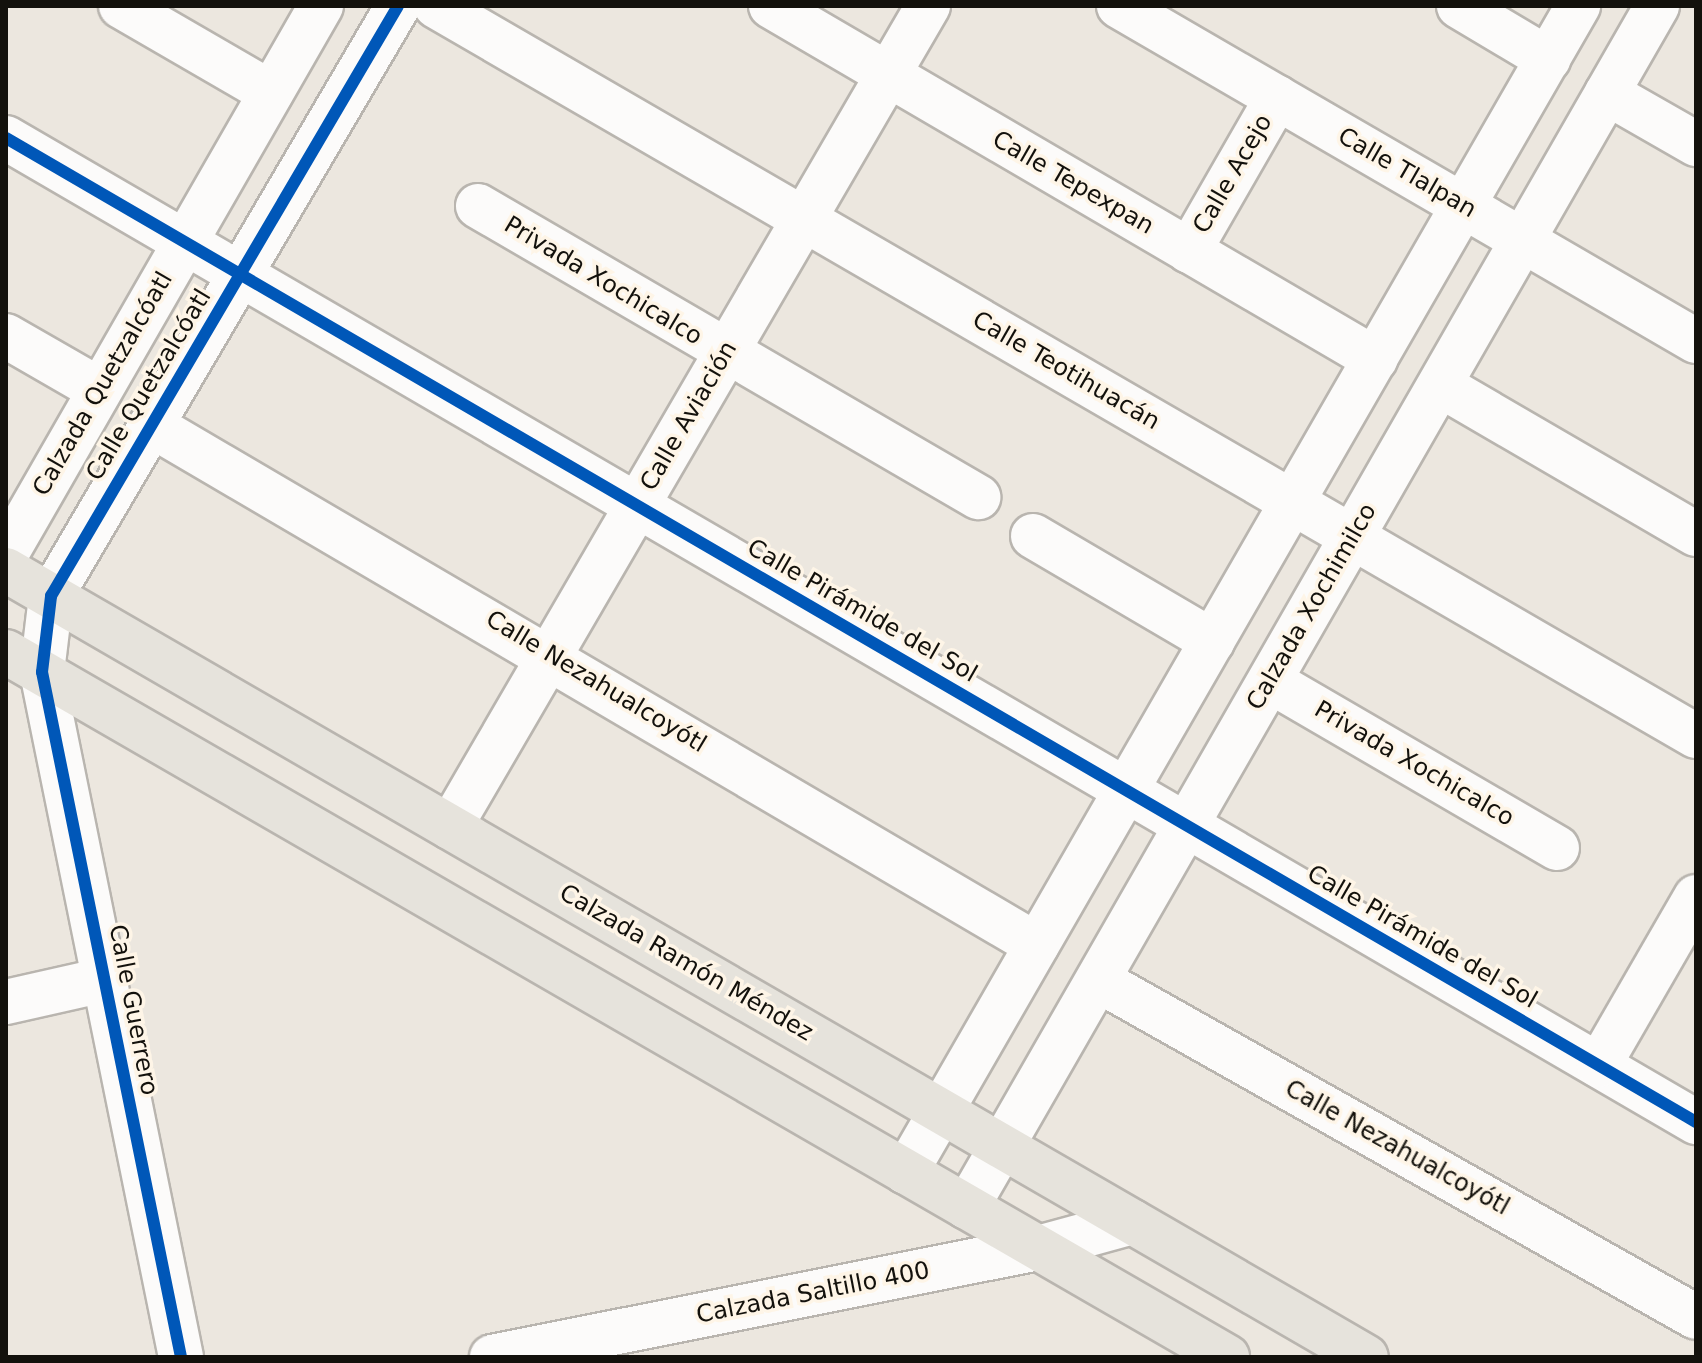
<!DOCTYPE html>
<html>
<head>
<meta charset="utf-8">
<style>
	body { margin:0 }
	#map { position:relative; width:1702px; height:1363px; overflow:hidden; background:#ece7df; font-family:"DejaVu Sans",sans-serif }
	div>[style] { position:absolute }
	.roads { filter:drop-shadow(2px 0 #b9b5af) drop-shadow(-2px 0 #b9b5af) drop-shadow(0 2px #b9b5af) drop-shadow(0 -2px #b9b5af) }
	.minor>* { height:44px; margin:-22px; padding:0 22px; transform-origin:22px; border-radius:22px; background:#fcfbfa }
	.major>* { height:44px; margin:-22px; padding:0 22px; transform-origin:22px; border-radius:22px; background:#e6e3dc }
	.cycleway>* { height:12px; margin:-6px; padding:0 6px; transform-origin:6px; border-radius:6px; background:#0057b8 }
	span { translate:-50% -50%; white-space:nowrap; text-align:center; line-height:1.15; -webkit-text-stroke:7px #fef5e7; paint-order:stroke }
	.street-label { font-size:24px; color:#13110c }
	.frame { position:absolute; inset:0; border:8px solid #13110c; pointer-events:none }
</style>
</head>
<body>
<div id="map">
	<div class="roads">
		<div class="minor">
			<div style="left:121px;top:6px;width:173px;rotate:30.1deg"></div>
			<div style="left:436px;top:6px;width:1456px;rotate:30.09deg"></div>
			<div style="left:771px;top:6px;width:700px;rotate:30.3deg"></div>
			<div style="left:1119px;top:6px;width:667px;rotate:30.14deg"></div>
			<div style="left:1459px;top:6px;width:104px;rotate:30.8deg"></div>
			<div style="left:1607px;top:93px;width:103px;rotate:29.8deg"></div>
			<div style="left:6px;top:138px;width:1956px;rotate:30.21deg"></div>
			<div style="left:478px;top:206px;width:579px;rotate:30.2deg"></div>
			<div style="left:1189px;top:251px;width:177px;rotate:-60.1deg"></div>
			<div style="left:6px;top:336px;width:108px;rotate:29.9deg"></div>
			<div style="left:1440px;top:385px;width:296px;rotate:30.2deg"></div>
			<div style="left:151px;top:425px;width:1027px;rotate:30.41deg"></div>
			<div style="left:1033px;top:536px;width:208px;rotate:30.4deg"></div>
			<div style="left:6px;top:554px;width:632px;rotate:-60.11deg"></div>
			<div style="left:1270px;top:681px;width:332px;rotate:30.2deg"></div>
			<div style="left:450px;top:827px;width:950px;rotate:-59.79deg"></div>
			<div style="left:1098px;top:980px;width:686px;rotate:29.4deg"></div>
			<div style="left:6px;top:1002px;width:100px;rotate:-12.7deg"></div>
			<div style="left:1599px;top:1065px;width:194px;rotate:-60deg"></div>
			<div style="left:906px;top:1172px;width:1346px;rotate:-60.04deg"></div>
			<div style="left:967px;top:1207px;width:1385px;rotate:-60.12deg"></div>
			<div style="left:181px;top:1357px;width:699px;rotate:-101.47deg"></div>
			<div style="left:42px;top:672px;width:77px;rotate:-83.2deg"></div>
			<div style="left:51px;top:596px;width:684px;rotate:-59.54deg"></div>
			<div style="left:492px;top:1357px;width:557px;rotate:-11.29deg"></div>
			<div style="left:1038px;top:1248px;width:98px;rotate:-15.3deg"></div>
		</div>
		<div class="major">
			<div style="left:6px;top:570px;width:1571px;rotate:30.06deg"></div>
			<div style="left:6px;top:652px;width:1410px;rotate:30deg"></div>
		</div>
	</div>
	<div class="cycleway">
		<div style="left:6px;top:138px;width:1956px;rotate:30.21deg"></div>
		<div style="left:181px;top:1357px;width:699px;rotate:-101.47deg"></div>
		<div style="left:42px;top:672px;width:77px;rotate:-83.2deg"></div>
		<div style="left:51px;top:596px;width:684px;rotate:-59.54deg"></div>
	</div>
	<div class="street-label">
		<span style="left:1407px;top:173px;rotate:30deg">Calle Tlalpan</span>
		<span style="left:1233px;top:174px;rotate:-60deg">Calle Acejo</span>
		<span style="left:1073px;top:183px;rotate:30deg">Calle Tepexpan</span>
		<span style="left:603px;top:281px;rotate:31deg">Privada Xochicalco</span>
		<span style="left:1066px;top:371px;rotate:30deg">Calle Teotihuacán</span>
		<span style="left:103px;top:384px;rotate:-60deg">Calzada Quetzalcóatl</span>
		<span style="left:149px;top:385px;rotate:-59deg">Calle Quetzalcóatl</span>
		<span style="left:689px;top:416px;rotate:-60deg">Calle Aviación</span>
		<span style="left:1312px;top:607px;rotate:-60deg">Calzada Xochimilco</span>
		<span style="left:862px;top:611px;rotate:30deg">Calle Pirámide del Sol</span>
		<span style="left:596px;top:682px;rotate:31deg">Calle Nezahualcoyótl</span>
		<span style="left:1414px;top:764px;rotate:30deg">Privada Xochicalco</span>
		<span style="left:1422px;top:937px;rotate:30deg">Calle Pirámide del Sol</span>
		<span style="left:686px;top:963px;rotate:30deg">Calzada Ramón Méndez</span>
		<span style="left:133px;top:1010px;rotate:79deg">Calle Guerrero</span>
		<span style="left:1397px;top:1148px;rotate:29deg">Calle Nezahualcoyótl</span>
		<span style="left:813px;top:1293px;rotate:-11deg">Calzada Saltillo 400</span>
	</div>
	<div class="frame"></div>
</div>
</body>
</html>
